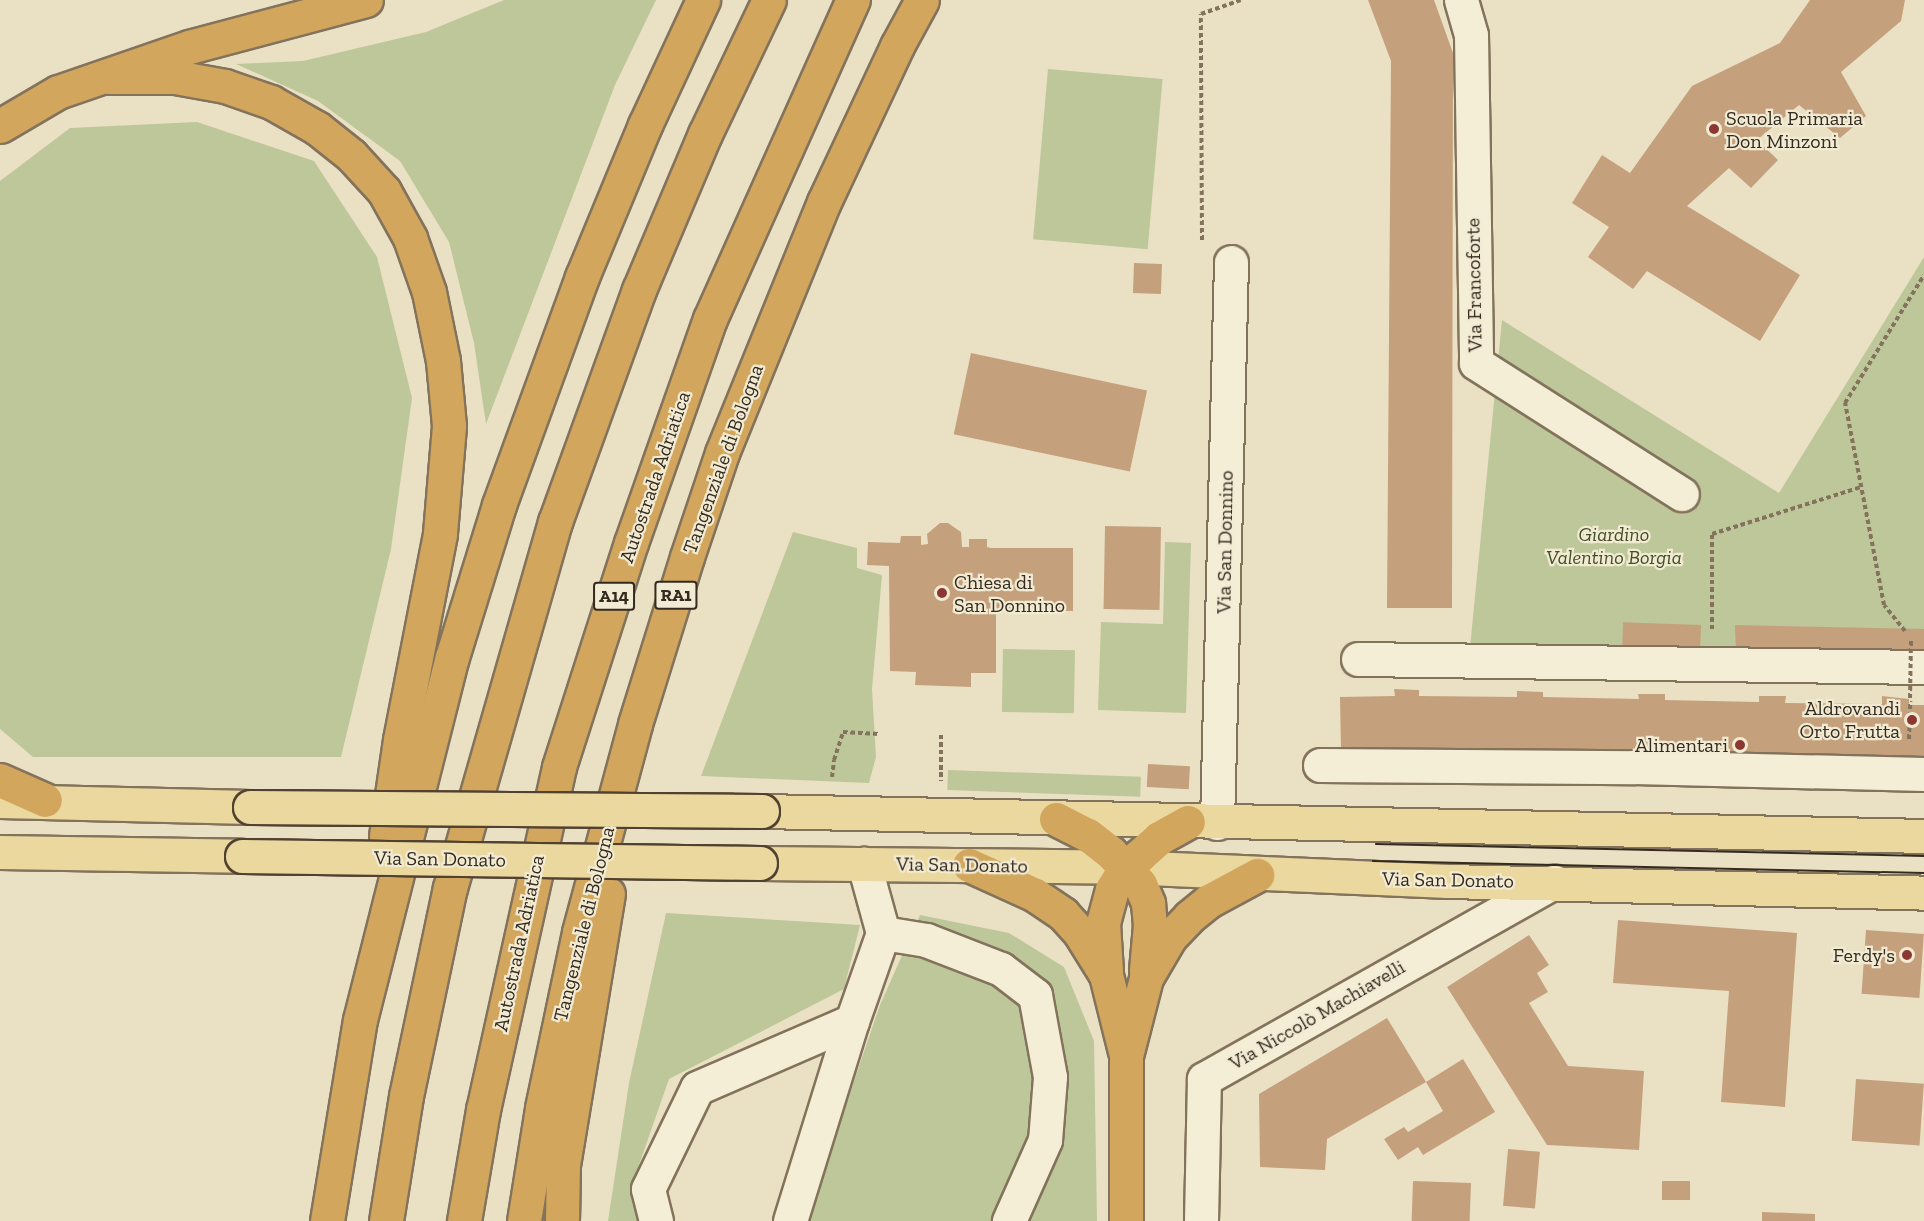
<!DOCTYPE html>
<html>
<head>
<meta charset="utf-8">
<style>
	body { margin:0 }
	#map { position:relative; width:1924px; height:1221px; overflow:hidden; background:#eae1c4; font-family:"Zilla Slab",serif }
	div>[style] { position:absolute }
	.green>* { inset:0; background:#bec799; transform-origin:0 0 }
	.building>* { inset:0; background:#c5a07d; transform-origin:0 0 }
	.path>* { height:4px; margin-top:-2px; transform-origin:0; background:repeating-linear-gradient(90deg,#83735c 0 4.5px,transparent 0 7.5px) }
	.roads { filter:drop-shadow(2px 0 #83735c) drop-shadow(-2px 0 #83735c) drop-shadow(0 2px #83735c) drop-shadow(0 -2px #83735c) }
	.minor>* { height:33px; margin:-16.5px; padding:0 16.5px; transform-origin:16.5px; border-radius:16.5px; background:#f5eed6 }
	.major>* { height:33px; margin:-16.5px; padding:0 16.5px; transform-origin:16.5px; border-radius:16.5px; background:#ead89f }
	.highway>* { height:33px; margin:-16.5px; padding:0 16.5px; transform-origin:16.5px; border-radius:16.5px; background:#d2a65c }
	.tram>* { height:1.5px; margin:-0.75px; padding:0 0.75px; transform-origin:0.75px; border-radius:0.75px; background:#342a1f }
	.path-bridge>* { height:4px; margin-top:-2px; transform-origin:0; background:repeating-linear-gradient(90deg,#83735c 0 4.5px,transparent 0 7.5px) }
	.bridges { filter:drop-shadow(2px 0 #514130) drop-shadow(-2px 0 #514130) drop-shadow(0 2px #514130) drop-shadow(0 -2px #514130) }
	.major-bridge>* { height:33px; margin:-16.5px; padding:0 16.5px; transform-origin:16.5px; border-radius:16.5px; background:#ead89f }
	.dots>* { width:16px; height:16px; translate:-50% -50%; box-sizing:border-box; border:3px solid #f2ebd3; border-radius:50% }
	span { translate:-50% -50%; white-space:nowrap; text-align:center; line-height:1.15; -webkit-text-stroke:4.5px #f2ebd3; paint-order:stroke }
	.shield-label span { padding:2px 4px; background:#f2ebd3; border:2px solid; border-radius:4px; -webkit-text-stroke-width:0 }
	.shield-label { font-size:18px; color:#342a1f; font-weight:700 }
	.poi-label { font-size:20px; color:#342a1f }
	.left { translate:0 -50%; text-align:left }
	.right { translate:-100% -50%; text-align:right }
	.street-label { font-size:20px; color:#342a1f }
	.park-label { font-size:20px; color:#424f27; font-style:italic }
</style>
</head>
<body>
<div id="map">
	<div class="green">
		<div style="clip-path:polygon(504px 0,656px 0,615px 85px,486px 424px,474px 343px,449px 242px,400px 161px,318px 101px,236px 64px,303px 61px,426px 32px)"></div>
		<div style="left:1048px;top:69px;width:115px;height:171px;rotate:5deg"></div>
		<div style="clip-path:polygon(197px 122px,314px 161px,377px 257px,412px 398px,391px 549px,341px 757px,33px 757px,0 729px,0 181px,70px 128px)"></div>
		<div style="clip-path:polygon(1924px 257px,1924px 684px,1467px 678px,1502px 320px,1779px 493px)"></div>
		<div style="clip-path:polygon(793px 532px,857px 548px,857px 568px,882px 575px,872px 689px,876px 757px,869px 783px,701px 776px)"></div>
		<div style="clip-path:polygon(1165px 542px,1191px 543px,1186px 713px,1098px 710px,1101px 622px,1163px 624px)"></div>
		<div style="left:1003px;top:649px;width:72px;height:63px;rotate:1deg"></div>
		<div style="left:948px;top:770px;width:193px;height:20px;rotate:2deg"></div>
		<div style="clip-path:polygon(666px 913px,860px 925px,844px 989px,669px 1079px,633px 1182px,643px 1221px,608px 1221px,629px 1083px)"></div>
		<div style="clip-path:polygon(920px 915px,1009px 933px,1064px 967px,1094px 1041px,1097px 1221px,806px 1221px,880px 1005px)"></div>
	</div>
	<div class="building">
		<div style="clip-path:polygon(1368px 0,1434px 0,1453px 53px,1452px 608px,1387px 608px,1391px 61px)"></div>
		<div style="clip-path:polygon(1810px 0,1905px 0,1901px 21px,1841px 72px,1866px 116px,1840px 138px,1799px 105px,1757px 140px,1778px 160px,1751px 188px,1729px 168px,1687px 206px,1800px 275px,1760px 341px,1647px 271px,1633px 289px,1588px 257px,1609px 227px,1572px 203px,1602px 155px,1630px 173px,1692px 86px,1780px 43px)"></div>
		<div style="left:1134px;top:263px;width:28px;height:30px;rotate:2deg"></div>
		<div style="left:971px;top:353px;width:180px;height:83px;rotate:12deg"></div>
		<div style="clip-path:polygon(940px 523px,948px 523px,961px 532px,962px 547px,969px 547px,969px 539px,987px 539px,987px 547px,991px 548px,1073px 548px,1073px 611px,996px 610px,996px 673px,971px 673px,971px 687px,915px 685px,916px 672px,890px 671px,889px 566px,867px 565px,868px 542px,900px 543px,901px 536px,921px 536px,921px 545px,928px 544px,927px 534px)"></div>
		<div style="left:1105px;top:526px;width:56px;height:83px;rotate:1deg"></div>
		<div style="left:1701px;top:625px;width:38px;height:78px;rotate:92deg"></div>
		<div style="clip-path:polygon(1735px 625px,1924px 629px,1924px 667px,1736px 654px)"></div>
		<div style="clip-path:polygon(1394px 689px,1419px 690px,1419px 696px,1517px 697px,1517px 691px,1543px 692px,1543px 697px,1639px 699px,1638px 694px,1665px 694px,1665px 700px,1759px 702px,1759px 696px,1786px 696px,1785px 703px,1882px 704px,1882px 696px,1909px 699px,1909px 705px,1924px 705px,1924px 763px,1341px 752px,1340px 697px,1395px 696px)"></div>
		<div style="left:1148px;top:764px;width:42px;height:23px;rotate:3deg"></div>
		<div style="clip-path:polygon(1618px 920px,1797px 933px,1785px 1107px,1721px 1102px,1729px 991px,1613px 983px)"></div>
		<div style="left:1866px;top:930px;width:58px;height:64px;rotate:4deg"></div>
		<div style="clip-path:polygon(1529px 935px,1549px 965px,1537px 973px,1548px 992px,1529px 1003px,1568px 1066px,1644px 1071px,1639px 1150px,1547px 1145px,1447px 987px)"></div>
		<div style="clip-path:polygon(1387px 1018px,1426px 1082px,1327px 1139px,1325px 1170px,1260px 1167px,1259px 1094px)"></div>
		<div style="clip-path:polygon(1463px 1059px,1495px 1112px,1423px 1155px,1418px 1147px,1398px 1160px,1384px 1139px,1404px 1127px,1408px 1132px,1443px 1111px,1426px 1082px)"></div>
		<div style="left:1856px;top:1079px;width:68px;height:62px;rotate:4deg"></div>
		<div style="left:1508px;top:1149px;width:32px;height:57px;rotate:5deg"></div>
		<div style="left:1413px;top:1181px;width:58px;height:40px;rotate:2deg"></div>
		<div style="left:1662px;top:1181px;width:28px;height:19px"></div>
		<div style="clip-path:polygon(1762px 1212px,1815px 1214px,1815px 1221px,1762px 1221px)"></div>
	</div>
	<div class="path">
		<div style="left:1202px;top:240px;width:226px;rotate:-90.3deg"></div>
		<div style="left:1201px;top:14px;width:42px;rotate:-19.3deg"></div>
		<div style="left:1712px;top:629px;width:95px;rotate:-90deg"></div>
		<div style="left:1712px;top:534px;width:156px;rotate:-17.5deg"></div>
		<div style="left:1905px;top:631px;width:33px;rotate:-129deg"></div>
		<div style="left:1884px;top:605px;width:206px;rotate:-100.9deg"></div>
		<div style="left:1845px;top:403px;width:150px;rotate:-58.3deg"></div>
		<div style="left:941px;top:735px;width:46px;rotate:90deg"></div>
		<div style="left:1909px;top:739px;width:38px;rotate:-88deg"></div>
		<div style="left:832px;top:777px;width:17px;rotate:-83deg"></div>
		<div style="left:834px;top:760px;width:29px;rotate:-72deg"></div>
		<div style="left:843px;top:732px;width:36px;rotate:3deg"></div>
	</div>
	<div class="roads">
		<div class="minor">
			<div style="left:1461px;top:0;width:36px;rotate:74deg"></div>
			<div style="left:1471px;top:35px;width:328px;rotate:89.1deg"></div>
			<div style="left:1476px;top:363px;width:244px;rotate:32.5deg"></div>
			<div style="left:1358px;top:659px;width:566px;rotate:0.81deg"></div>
			<div style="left:1320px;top:765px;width:314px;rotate:0.4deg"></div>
			<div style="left:1634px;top:767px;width:290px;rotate:1.4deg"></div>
			<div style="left:1217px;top:823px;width:561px;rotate:-88.57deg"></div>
			<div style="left:883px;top:933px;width:44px;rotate:9.2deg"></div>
			<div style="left:926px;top:940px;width:80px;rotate:21.1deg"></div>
			<div style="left:1001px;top:969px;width:43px;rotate:37.4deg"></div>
			<div style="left:1035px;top:995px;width:83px;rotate:79.6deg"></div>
			<div style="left:1050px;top:1077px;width:63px;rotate:94.5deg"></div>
			<div style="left:1045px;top:1140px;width:89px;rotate:114deg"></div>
			<div style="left:656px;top:1221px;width:33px;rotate:-104deg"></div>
			<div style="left:648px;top:1189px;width:112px;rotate:-64.1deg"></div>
			<div style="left:697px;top:1088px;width:169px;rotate:-23.4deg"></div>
			<div style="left:790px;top:1221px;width:209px;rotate:-72.8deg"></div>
			<div style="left:852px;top:1021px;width:93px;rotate:-70.6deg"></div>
			<div style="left:883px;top:933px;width:72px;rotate:-105.4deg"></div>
			<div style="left:1201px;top:1221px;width:142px;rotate:-88.8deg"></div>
			<div style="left:1204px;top:1079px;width:402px;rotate:-29.4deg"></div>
		</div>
		<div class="major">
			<div style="left:0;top:801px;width:250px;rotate:1.4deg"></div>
			<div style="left:762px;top:811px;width:1162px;rotate:1.23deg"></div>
			<div style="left:0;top:852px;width:242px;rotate:0.9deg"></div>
			<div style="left:760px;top:863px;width:366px;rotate:0.6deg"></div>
			<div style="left:1126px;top:867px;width:322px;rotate:2.5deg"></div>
			<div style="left:1448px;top:881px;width:476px;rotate:1.4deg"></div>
		</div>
		<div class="highway">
			<div style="left:109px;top:77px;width:66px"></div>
			<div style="left:175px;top:77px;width:51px;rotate:10.2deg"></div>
			<div style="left:225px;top:86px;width:49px;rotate:19.2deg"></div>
			<div style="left:271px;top:102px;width:53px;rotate:29.5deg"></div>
			<div style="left:317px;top:128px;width:43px;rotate:38.5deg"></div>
			<div style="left:351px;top:155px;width:49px;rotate:47.5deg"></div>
			<div style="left:384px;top:191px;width:54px;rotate:61deg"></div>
			<div style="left:410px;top:238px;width:57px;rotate:70.6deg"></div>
			<div style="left:429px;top:292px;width:70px;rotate:78.5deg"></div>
			<div style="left:443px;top:361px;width:65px;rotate:84.7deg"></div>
			<div style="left:449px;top:426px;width:108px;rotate:94.8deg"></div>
			<div style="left:440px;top:534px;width:210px;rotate:101deg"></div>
			<div style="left:400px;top:740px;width:97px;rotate:98.3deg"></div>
			<div style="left:0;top:126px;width:67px;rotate:-30.4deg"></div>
			<div style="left:58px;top:92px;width:139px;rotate:-19deg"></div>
			<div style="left:189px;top:47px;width:183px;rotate:-14.9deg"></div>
			<div style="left:0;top:780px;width:49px;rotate:24deg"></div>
			<div style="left:1056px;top:819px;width:36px;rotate:27deg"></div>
			<div style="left:1088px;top:835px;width:29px;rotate:38deg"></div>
			<div style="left:1111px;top:853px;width:42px;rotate:46.9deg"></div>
			<div style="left:1140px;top:884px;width:21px;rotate:67deg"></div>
			<div style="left:1148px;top:903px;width:22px;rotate:85deg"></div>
			<div style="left:1150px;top:925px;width:45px;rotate:95.1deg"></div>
			<div style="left:969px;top:865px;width:72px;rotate:24.4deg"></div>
			<div style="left:1035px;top:895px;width:34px;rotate:34deg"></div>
			<div style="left:1063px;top:914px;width:25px;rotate:48deg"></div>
			<div style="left:1080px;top:933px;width:49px;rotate:58.2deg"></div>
			<div style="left:1106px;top:975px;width:78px;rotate:76deg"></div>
			<div style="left:1106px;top:971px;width:48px;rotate:-93.6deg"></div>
			<div style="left:1103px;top:923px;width:35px;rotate:-75deg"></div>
			<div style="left:1112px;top:889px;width:26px;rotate:-58deg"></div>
			<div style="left:1126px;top:867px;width:17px;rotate:-40deg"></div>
			<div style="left:1139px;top:856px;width:27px;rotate:-42deg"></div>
			<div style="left:1159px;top:838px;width:33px;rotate:-29deg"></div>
			<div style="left:327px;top:1221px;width:204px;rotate:-80.7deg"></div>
			<div style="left:360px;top:1020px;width:374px;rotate:-75.8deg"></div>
			<div style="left:452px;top:657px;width:159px;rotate:-72.8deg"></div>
			<div style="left:499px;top:505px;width:243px;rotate:-70deg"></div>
			<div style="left:582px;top:277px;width:165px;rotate:-67.5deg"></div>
			<div style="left:645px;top:125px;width:138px;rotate:-65.1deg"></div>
			<div style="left:386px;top:1221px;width:127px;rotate:-80.9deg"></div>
			<div style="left:406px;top:1096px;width:213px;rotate:-78.1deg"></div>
			<div style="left:450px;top:888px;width:381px;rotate:-74deg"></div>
			<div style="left:555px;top:522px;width:247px;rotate:-70.1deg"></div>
			<div style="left:639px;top:290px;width:169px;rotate:-67.1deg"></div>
			<div style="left:705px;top:134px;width:148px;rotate:-64.5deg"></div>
			<div style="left:464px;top:1221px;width:113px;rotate:-80.3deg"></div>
			<div style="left:483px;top:1110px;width:351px;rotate:-77.5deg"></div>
			<div style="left:559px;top:767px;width:235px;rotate:-72.2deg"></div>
			<div style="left:631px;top:543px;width:238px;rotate:-70.6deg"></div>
			<div style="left:710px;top:319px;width:350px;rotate:-65.9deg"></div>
			<div style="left:524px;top:1221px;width:114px;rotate:-80.9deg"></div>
			<div style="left:542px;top:1108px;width:180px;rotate:-78.1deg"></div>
			<div style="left:579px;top:932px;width:215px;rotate:-74.9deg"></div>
			<div style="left:635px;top:724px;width:175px;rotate:-72.7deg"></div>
			<div style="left:687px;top:557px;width:110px;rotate:-71.4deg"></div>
			<div style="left:722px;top:453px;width:271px;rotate:-67.9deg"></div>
			<div style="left:824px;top:202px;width:172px;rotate:-64.9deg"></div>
			<div style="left:897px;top:46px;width:52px;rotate:-61.5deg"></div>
			<div style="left:562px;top:1221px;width:56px;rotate:-89deg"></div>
			<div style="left:563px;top:1165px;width:275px;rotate:-80.6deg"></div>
			<div style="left:1126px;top:1221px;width:165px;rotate:-90deg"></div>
			<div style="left:1126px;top:1056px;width:81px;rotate:-75.6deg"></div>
			<div style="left:1146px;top:978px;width:48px;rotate:-59.7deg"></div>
			<div style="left:1170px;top:937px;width:28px;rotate:-46deg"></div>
			<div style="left:1189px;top:917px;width:26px;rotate:-39deg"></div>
			<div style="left:1209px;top:901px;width:55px;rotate:-28.4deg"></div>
		</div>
	</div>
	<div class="tram">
		<div style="left:1376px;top:844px;width:548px;rotate:1.25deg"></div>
		<div style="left:1373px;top:861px;width:551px;rotate:1.25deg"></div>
	</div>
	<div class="path-bridge">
		<div style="left:1910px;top:698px;width:60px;rotate:-89deg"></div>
	</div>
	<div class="bridges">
		<div class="major-bridge">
			<div style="left:250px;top:807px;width:512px;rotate:0.45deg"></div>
			<div style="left:242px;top:856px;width:518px;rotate:0.77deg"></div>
		</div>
	</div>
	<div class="dots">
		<div style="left:1714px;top:129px;background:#8c3731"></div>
		<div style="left:942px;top:593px;background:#8c3731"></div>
		<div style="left:1912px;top:720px;background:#8c3731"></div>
		<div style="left:1740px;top:745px;background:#8c3731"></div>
		<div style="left:1907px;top:955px;background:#8c3731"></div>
	</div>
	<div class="shield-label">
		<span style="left:676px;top:595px">RA1</span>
		<span style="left:614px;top:596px">A14</span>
	</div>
	<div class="poi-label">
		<span class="left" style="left:1726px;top:130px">Scuola Primaria<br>Don Minzoni</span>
		<span class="left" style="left:954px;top:594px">Chiesa di<br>San Donnino</span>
		<span class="right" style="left:1900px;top:720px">Aldrovandi<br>Orto Frutta</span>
		<span class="right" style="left:1728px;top:745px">Alimentari</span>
		<span class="right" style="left:1895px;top:955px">Ferdy's</span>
	</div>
	<div class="street-label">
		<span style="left:1474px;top:285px;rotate:-91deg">Via Francoforte</span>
		<span style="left:723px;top:459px;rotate:-70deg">Tangenziale di Bologna</span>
		<span style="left:655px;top:477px;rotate:-71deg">Autostrada Adriatica</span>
		<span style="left:1225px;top:542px;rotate:-89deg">Via San Donnino</span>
		<span style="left:440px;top:859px;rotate:1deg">Via San Donato</span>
		<span style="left:962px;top:865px;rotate:1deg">Via San Donato</span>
		<span style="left:1448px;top:880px;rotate:1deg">Via San Donato</span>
		<span style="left:584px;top:924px;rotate:-76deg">Tangenziale di Bologna</span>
		<span style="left:519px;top:943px;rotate:-78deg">Autostrada Adriatica</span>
		<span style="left:1317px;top:1015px;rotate:-30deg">Via Niccolò Machiavelli</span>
	</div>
	<div class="park-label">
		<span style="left:1614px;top:546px">Giardino<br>Valentino Borgia</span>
	</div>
</div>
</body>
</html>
